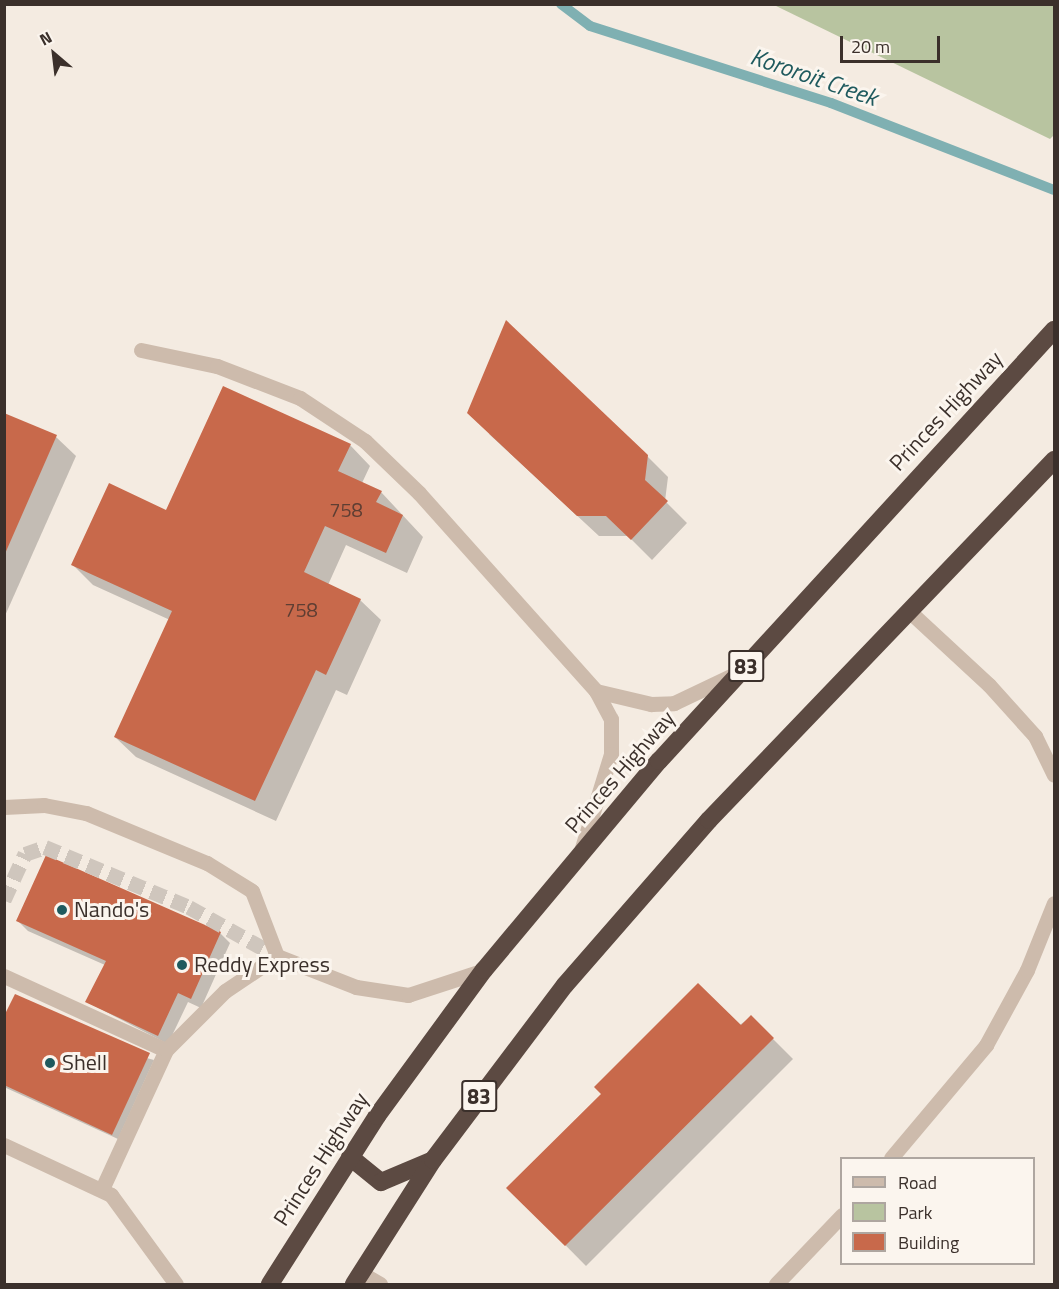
<!DOCTYPE html>
<html>
<head>
<meta charset="utf-8">
<style>
	body { margin:0 }
	#map { position:relative; width:1059px; height:1289px; overflow:hidden; background:#f4ebe1; font-family:"Titillium Web",sans-serif }
	div>[style] { position:absolute }
	.green>* { inset:0; background:#b8c4a0 }
	.shadow>* { inset:0; background:#0003 }
	.stream>* { height:10px; margin:-5px; padding:0 5px; transform-origin:5px; border-radius:5px; background:#7fb0b2 }
	.building>* { inset:0; background:#c8694b }
	.minor-tunnel>* { height:15px; margin-top:-7.5px; transform-origin:0; background:repeating-linear-gradient(90deg,#cfc6bd 0 15px,transparent 0 23px) }
	.minor>* { height:15px; margin:-7.5px; padding:0 7.5px; transform-origin:7.5px; border-radius:7.5px; background:#cdbbac }
	.highway>* { height:18px; margin:-9px; padding:0 9px; transform-origin:9px; border-radius:9px; background:#5c4a42 }
	.dots>* { width:16px; height:16px; translate:-50% -50%; box-sizing:border-box; border:3px solid #fbf5ee; border-radius:50% }
	span { translate:-50% -50%; white-space:nowrap; text-align:center; line-height:1.15; -webkit-text-stroke:6px #fbf5ee; paint-order:stroke }
	.number-label { font-size:20px; color:#5e3e33 }
	.number-label span { -webkit-text-stroke-width:0 }
	.shield-label span { padding:2px 4px; background:#fbf5ee; border:2px solid; border-radius:4px; -webkit-text-stroke-width:0 }
	.shield-label { font-size:21px; color:#3b302b; font-weight:700 }
	.street-label { font-size:22px; color:#3b302b }
	.poi-label { font-size:22px; color:#3b302b }
	.left { translate:0 -50%; text-align:left }
	.water-label { font-size:24px; color:#1f5a5e; font-style:italic }
	.frame { position:absolute; inset:0; border:6px solid #3b302b; pointer-events:none }
	.legend { position:absolute; left:840px; top:1157px; width:195px; height:108px; box-sizing:border-box; background:#fbf5ee; border:2px solid #aea6a0; margin:0; padding:8px 10px; list-style:none; font-size:18px; color:#3b302b }
	.legend li { display:flex; align-items:center; gap:12px; height:30px }
	.legend b { width:30px; border:2px solid #aea6a0 }
	.north { position:absolute; left:24px; top:24px; width:60px; height:60px; -webkit-text-stroke:4px #fbf5ee; paint-order:stroke; rotate:332deg; font-size:16px; font-weight:700; line-height:24px; text-align:center; color:#3b302b }
	.north::after { content:''; display:block; margin:auto; width:21px; height:27px; background:#3b302b; clip-path:polygon(50% 0,100% 100%,50% 72%,0 100%) }
	.scale { position:absolute; left:840px; top:36px; width:100px; height:27px; box-sizing:border-box; border:3px solid #3b302b; border-top:0; padding-left:8px; font-size:18px; line-height:21px; white-space:nowrap; color:#3b302b; -webkit-text-stroke:4px #fbf5ee; paint-order:stroke }
</style>
</head>
<body>
<div id="map">
	<div class="green">
		<div style="clip-path:polygon(774px 5px,1054px 5px,1054px 135px,1050px 139px)"></div>
	</div>
	<div class="shadow">
		<div style="clip-path:polygon(4px 414px,56px 437px,76px 456px,4px 618px)"></div>
		<div style="clip-path:polygon(489px 434px,647px 456px,668px 477px,665px 501px,687px 523px,652px 560px,628px 536px,599px 536px)"></div>
		<div style="clip-path:polygon(350px 445px,370px 466px,362px 483px,381px 492px,423px 537px,407px 573px,346px 545px,328px 585px,360px 600px,381px 620px,347px 695px,336px 690px,276px 821px,136px 757px,115px 737px,170px 620px,93px 585px,73px 565px,166px 512px)"></div>
		<div style="clip-path:polygon(47px 857px,220px 933px,230px 943px,201px 1008px,188px 1002px,168px 1044px,87px 1002px,105px 965px,28px 931px,18px 921px)"></div>
		<div style="clip-path:polygon(751px 1017px,793px 1059px,586px 1266px,509px 1188px)"></div>
		<div style="clip-path:polygon(4px 1020px,154px 1060px,118px 1139px,4px 1087px)"></div>
	</div>
	<div class="stream">
		<div style="left:561px;top:4px;width:36px;rotate:37deg"></div>
		<div style="left:590px;top:26px;width:253px;rotate:17.7deg"></div>
		<div style="left:831px;top:103px;width:239px;rotate:21.3deg"></div>
	</div>
	<div class="building">
		<div style="clip-path:polygon(506px 320px,648px 455px,645px 480px,668px 501px,631px 540px,606px 516px,577px 516px,467px 413px)"></div>
		<div style="clip-path:polygon(223px 386px,351px 444px,338px 471px,382px 491px,376px 502px,403px 515px,386px 553px,325px 526px,304px 572px,361px 599px,326px 675px,316px 670px,255px 801px,114px 737px,172px 611px,71px 565px,109px 483px,166px 510px)"></div>
		<div style="clip-path:polygon(4px 413px,57px 435px,4px 556px)"></div>
		<div style="clip-path:polygon(46px 855px,221px 932px,191px 999px,178px 993px,158px 1036px,85px 1002px,106px 961px,16px 921px)"></div>
		<div style="clip-path:polygon(698px 983px,741px 1025px,751px 1015px,774px 1038px,565px 1246px,506px 1188px,601px 1094px,594px 1087px)"></div>
		<div style="clip-path:polygon(15px 994px,150px 1053px,112px 1135px,4px 1085px,4px 1016px)"></div>
	</div>
	<div class="minor-tunnel">
		<div style="left:4px;top:900px;width:51px;rotate:-65.5deg"></div>
		<div style="left:25px;top:854px;width:21px;rotate:-19deg"></div>
		<div style="left:45px;top:847px;width:156px;rotate:22.6deg"></div>
		<div style="left:189px;top:907px;width:101px;rotate:29.1deg"></div>
	</div>
	<div class="minor">
		<div style="left:141px;top:350px;width:78px;rotate:11.9deg"></div>
		<div style="left:217px;top:366px;width:89px;rotate:21.1deg"></div>
		<div style="left:300px;top:398px;width:78px;rotate:33.5deg"></div>
		<div style="left:365px;top:441px;width:75px;rotate:43.9deg"></div>
		<div style="left:419px;top:493px;width:266px;rotate:48.2deg"></div>
		<div style="left:596px;top:691px;width:32px;rotate:62deg"></div>
		<div style="left:611px;top:719px;width:35px;rotate:90deg"></div>
		<div style="left:611px;top:754px;width:102px;rotate:107.2deg"></div>
		<div style="left:909px;top:611px;width:109px;rotate:42.8deg"></div>
		<div style="left:989px;top:685px;width:69px;rotate:48deg"></div>
		<div style="left:1035px;top:736px;width:43px;rotate:64deg"></div>
		<div style="left:596px;top:691px;width:57px;rotate:13.3deg"></div>
		<div style="left:651px;top:704px;width:23px;rotate:-2deg"></div>
		<div style="left:674px;top:703px;width:68px;rotate:-25.4deg"></div>
		<div style="left:4px;top:807px;width:40px;rotate:-2.9deg"></div>
		<div style="left:44px;top:805px;width:43px;rotate:10.8deg"></div>
		<div style="left:86px;top:813px;width:131px;rotate:22.5deg"></div>
		<div style="left:207px;top:863px;width:53px;rotate:31.9deg"></div>
		<div style="left:252px;top:891px;width:70px;rotate:69deg"></div>
		<div style="left:277px;top:956px;width:85px;rotate:21.4deg"></div>
		<div style="left:356px;top:987px;width:53px;rotate:8.7deg"></div>
		<div style="left:408px;top:995px;width:80px;rotate:-18.2deg"></div>
		<div style="left:4px;top:976px;width:178px;rotate:24.6deg"></div>
		<div style="left:4px;top:1145px;width:118px;rotate:25deg"></div>
		<div style="left:111px;top:1195px;width:110px;rotate:53.9deg"></div>
		<div style="left:891px;top:1158px;width:148px;rotate:-49.9deg"></div>
		<div style="left:986px;top:1045px;width:85px;rotate:-61.3deg"></div>
		<div style="left:1027px;top:970px;width:72px;rotate:-68.1deg"></div>
		<div style="left:102px;top:1189px;width:153px;rotate:-65.3deg"></div>
		<div style="left:166px;top:1050px;width:83px;rotate:-45deg"></div>
		<div style="left:225px;top:991px;width:63px;rotate:-33.9deg"></div>
		<div style="left:361px;top:1273px;width:22px;rotate:30deg"></div>
		<div style="left:776px;top:1284px;width:95px;rotate:-46.3deg"></div>
	</div>
	<div class="highway">
		<div style="left:350px;top:1157px;width:40px;rotate:39deg"></div>
		<div style="left:381px;top:1182px;width:56px;rotate:-22.9deg"></div>
		<div style="left:270px;top:1284px;width:199px;rotate:-57.5deg"></div>
		<div style="left:377px;top:1116px;width:181px;rotate:-53.8deg"></div>
		<div style="left:484px;top:970px;width:273px;rotate:-50.1deg"></div>
		<div style="left:659px;top:761px;width:585px;rotate:-47.5deg"></div>
		<div style="left:354px;top:1284px;width:147px;rotate:-57.5deg"></div>
		<div style="left:433px;top:1160px;width:219px;rotate:-53deg"></div>
		<div style="left:565px;top:985px;width:219px;rotate:-48.9deg"></div>
		<div style="left:709px;top:820px;width:499px;rotate:-46.2deg"></div>
	</div>
	<div class="dots">
		<div style="left:62px;top:910px;background:#1f5a5e"></div>
		<div style="left:182px;top:965px;background:#1f5a5e"></div>
		<div style="left:50px;top:1063px;background:#1f5a5e"></div>
	</div>
	<div class="number-label">
		<span style="left:346px;top:509px">758</span>
		<span style="left:301px;top:609px">758</span>
	</div>
	<div class="shield-label">
		<span style="left:746px;top:666px">83</span>
		<span style="left:479px;top:1096px">83</span>
	</div>
	<div class="street-label">
		<span style="left:946px;top:411px;rotate:-47deg">Princes Highway</span>
		<span style="left:620px;top:772px;rotate:-49deg">Princes Highway</span>
		<span style="left:321px;top:1159px;rotate:-57deg">Princes Highway</span>
	</div>
	<div class="poi-label">
		<span class="left" style="left:74px;top:910px">Nando's</span>
		<span class="left" style="left:194px;top:965px">Reddy Express</span>
		<span class="left" style="left:62px;top:1063px">Shell</span>
	</div>
	<div class="water-label">
		<span style="left:814px;top:77px;rotate:19deg">Kororoit Creek</span>
	</div>
	<div class="frame"></div>
	<ul class="legend">
	<li><b style="height:8px;background:#cdbbac"></b>Road</li>
	<li><b style="height:16px;background:#b8c4a0"></b>Park</li>
	<li><b style="height:16px;background:#c8694b"></b>Building</li>
	</ul>
	<div class="north">N</div>
	<div class="scale">20 m</div>
</div>
</body>
</html>
